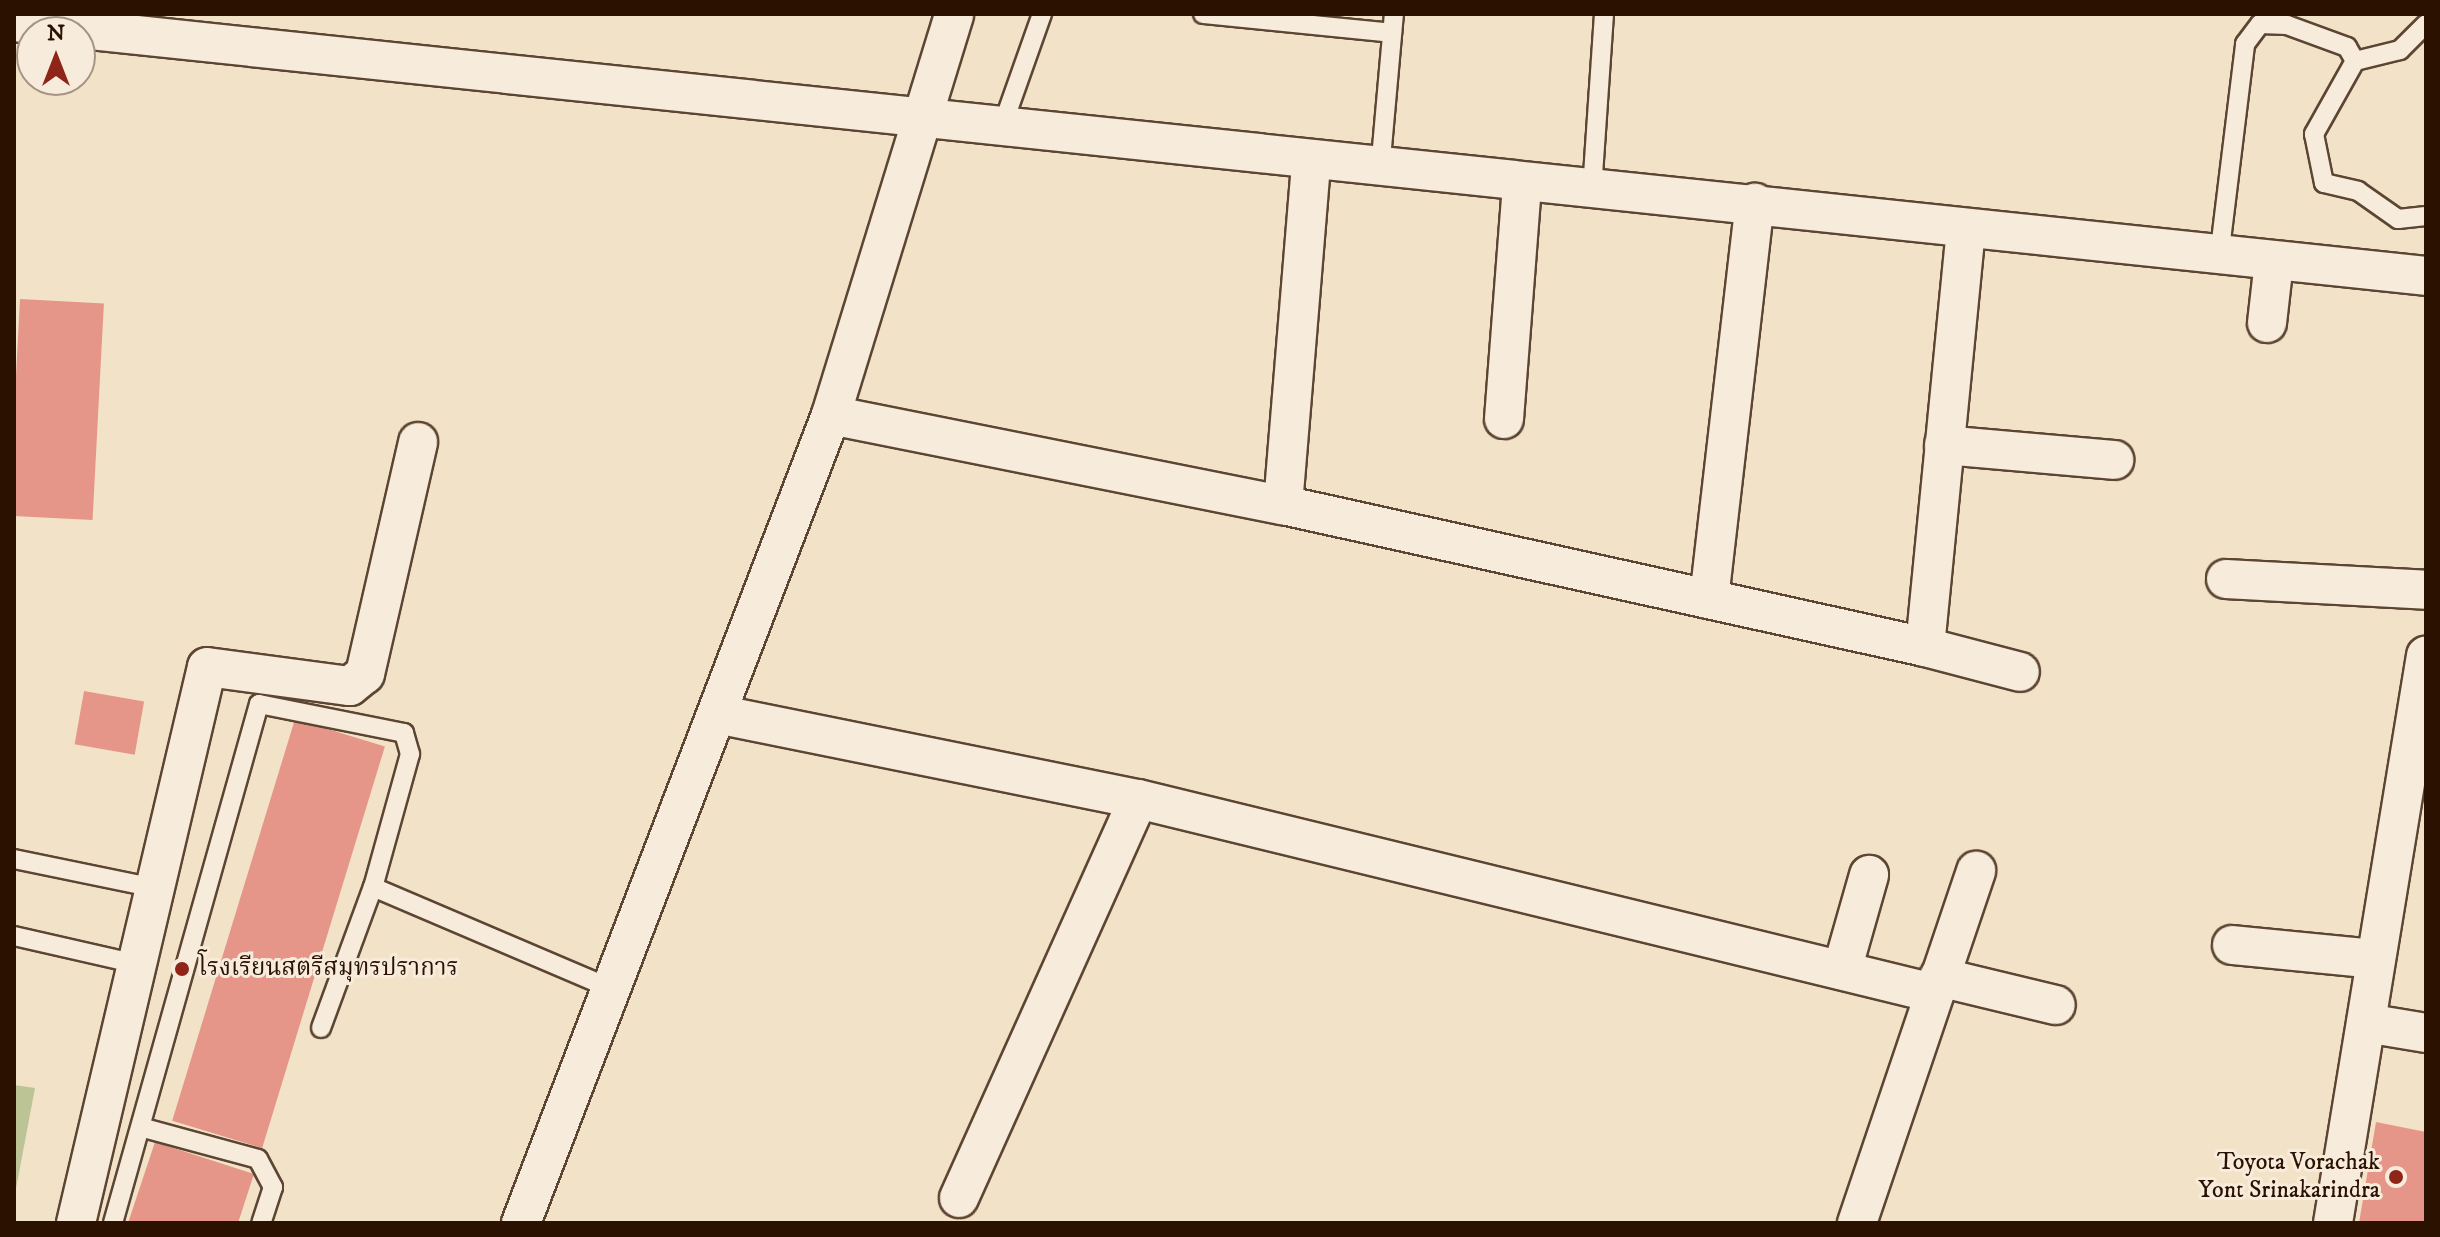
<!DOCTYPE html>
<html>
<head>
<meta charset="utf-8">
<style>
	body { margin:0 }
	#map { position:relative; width:2440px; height:1237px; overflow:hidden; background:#f2e2c8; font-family:"IM FELL DW Pica","Noto Serif Thai",serif }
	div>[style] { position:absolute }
	.green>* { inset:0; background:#bcc394 }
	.building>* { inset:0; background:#e59688; transform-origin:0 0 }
	.roads { filter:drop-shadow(2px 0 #5c4532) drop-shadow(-2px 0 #5c4532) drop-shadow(0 2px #5c4532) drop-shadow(0 -2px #5c4532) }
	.service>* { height:18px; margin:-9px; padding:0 9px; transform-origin:9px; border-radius:9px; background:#f7ecdb }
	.minor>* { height:38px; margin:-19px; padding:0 19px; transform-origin:19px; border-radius:19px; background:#f7ecdb }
	.dots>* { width:22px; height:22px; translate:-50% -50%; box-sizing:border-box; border:4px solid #f7ecdb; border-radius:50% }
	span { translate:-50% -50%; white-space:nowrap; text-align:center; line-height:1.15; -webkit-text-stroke:6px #f7ecdb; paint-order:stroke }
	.poi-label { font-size:24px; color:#2a1100 }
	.left { translate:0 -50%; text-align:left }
	.right { translate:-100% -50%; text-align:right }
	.frame { position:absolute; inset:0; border:16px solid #2a1100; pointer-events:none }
	.north { position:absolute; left:16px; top:16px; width:80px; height:80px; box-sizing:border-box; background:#f7ecdb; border:2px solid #a59483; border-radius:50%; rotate:0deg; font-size:22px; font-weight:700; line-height:32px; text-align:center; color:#2a1100 }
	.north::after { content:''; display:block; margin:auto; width:28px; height:36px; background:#8f2418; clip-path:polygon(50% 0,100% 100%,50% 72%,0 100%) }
</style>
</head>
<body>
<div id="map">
	<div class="green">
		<div style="clip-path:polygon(14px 1085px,35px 1088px,14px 1199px)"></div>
	</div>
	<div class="building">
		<div style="left:20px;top:299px;width:84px;height:217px;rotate:3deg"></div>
		<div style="left:84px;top:691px;width:61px;height:54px;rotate:10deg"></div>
		<div style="left:295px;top:719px;width:94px;height:420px;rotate:17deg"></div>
		<div style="clip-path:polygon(2376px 1122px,2426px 1132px,2426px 1223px,2359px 1223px)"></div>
		<div style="clip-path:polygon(155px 1142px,254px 1174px,238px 1223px,128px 1223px)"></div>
	</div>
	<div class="roads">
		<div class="service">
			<div style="left:1203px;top:14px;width:190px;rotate:5.7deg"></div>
			<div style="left:2426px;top:24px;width:37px;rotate:135deg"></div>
			<div style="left:2400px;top:50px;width:46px;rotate:166.3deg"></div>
			<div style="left:2355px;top:61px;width:84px;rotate:119.3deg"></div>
			<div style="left:2314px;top:134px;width:50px;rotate:78.5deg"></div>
			<div style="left:2324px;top:183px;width:35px;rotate:13deg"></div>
			<div style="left:2358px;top:191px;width:49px;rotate:35deg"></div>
			<div style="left:2398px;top:219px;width:28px;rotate:-6deg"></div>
			<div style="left:1003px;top:124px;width:117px;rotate:-70.5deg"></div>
			<div style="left:1380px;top:170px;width:157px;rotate:-84.9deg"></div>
			<div style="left:1592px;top:190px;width:176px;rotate:-86.1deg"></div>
			<div style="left:2219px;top:257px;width:215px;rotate:-83deg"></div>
			<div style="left:2245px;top:44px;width:25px;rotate:-53deg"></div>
			<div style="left:2260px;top:24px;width:27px;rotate:2deg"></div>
			<div style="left:2287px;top:25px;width:64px;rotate:20.1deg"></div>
			<div style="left:2347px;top:47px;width:16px;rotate:60deg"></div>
			<div style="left:14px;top:859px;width:144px;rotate:11.6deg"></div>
			<div style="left:14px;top:936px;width:126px;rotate:12.8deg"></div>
			<div style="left:321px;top:1028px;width:150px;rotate:-69.8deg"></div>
			<div style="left:144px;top:1128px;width:118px;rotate:15.2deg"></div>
			<div style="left:258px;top:1159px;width:32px;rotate:62deg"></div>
			<div style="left:273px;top:1187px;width:38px;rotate:108deg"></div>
			<div style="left:113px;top:1223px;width:539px;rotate:-74.29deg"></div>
			<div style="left:259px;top:704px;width:148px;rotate:11.3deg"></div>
			<div style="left:404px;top:733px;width:22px;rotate:74deg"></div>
			<div style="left:410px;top:754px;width:138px;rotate:105.5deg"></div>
			<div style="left:373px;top:887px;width:258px;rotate:23.1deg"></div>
		</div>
		<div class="minor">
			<div style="left:14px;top:22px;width:2425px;rotate:6.01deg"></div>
			<div style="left:2267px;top:323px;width:61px;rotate:-83.5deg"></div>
			<div style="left:831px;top:415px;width:461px;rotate:11.3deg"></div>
			<div style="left:1283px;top:505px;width:658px;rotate:12.47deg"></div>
			<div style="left:1925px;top:647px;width:420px;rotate:-84.4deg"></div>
			<div style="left:1504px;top:419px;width:236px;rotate:-85.6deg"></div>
			<div style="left:1944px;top:445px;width:171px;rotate:5deg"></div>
			<div style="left:1283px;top:505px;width:342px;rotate:-85.3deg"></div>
			<div style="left:2226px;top:579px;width:200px;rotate:3.1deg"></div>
			<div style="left:1709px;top:599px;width:399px;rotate:-83.4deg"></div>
			<div style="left:1925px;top:647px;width:98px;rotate:14.7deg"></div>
			<div style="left:721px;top:715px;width:425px;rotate:11.4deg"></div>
			<div style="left:1138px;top:799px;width:818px;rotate:13.71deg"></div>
			<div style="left:2232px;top:945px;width:144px;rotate:5.6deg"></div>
			<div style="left:1842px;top:970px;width:99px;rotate:-74.1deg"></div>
			<div style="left:1939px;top:977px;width:120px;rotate:13.5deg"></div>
			<div style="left:2366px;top:1023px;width:61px;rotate:9.5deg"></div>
			<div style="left:959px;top:1198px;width:437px;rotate:-65.8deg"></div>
			<div style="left:76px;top:1223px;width:571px;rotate:-76.74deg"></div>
			<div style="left:207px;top:667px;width:144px;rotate:7.6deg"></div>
			<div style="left:350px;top:686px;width:19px;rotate:-39deg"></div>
			<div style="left:365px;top:674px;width:238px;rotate:-77.1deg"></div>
			<div style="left:521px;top:1223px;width:865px;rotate:-69.01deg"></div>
			<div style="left:831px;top:415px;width:419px;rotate:-72.9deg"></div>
			<div style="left:1857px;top:1223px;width:372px;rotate:-71.3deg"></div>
			<div style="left:2333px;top:1223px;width:575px;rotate:-80.69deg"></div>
		</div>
	</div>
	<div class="dots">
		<div style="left:182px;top:969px;background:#8f2418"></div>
		<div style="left:2396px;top:1177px;background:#8f2418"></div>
	</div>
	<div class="poi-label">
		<span class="left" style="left:198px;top:969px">โรงเรียนสตรีสมุทรปราการ</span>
		<span class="right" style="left:2380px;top:1177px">Toyota Vorachak<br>Yont Srinakarindra</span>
	</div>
	<div class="frame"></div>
	<div class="north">N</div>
</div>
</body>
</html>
